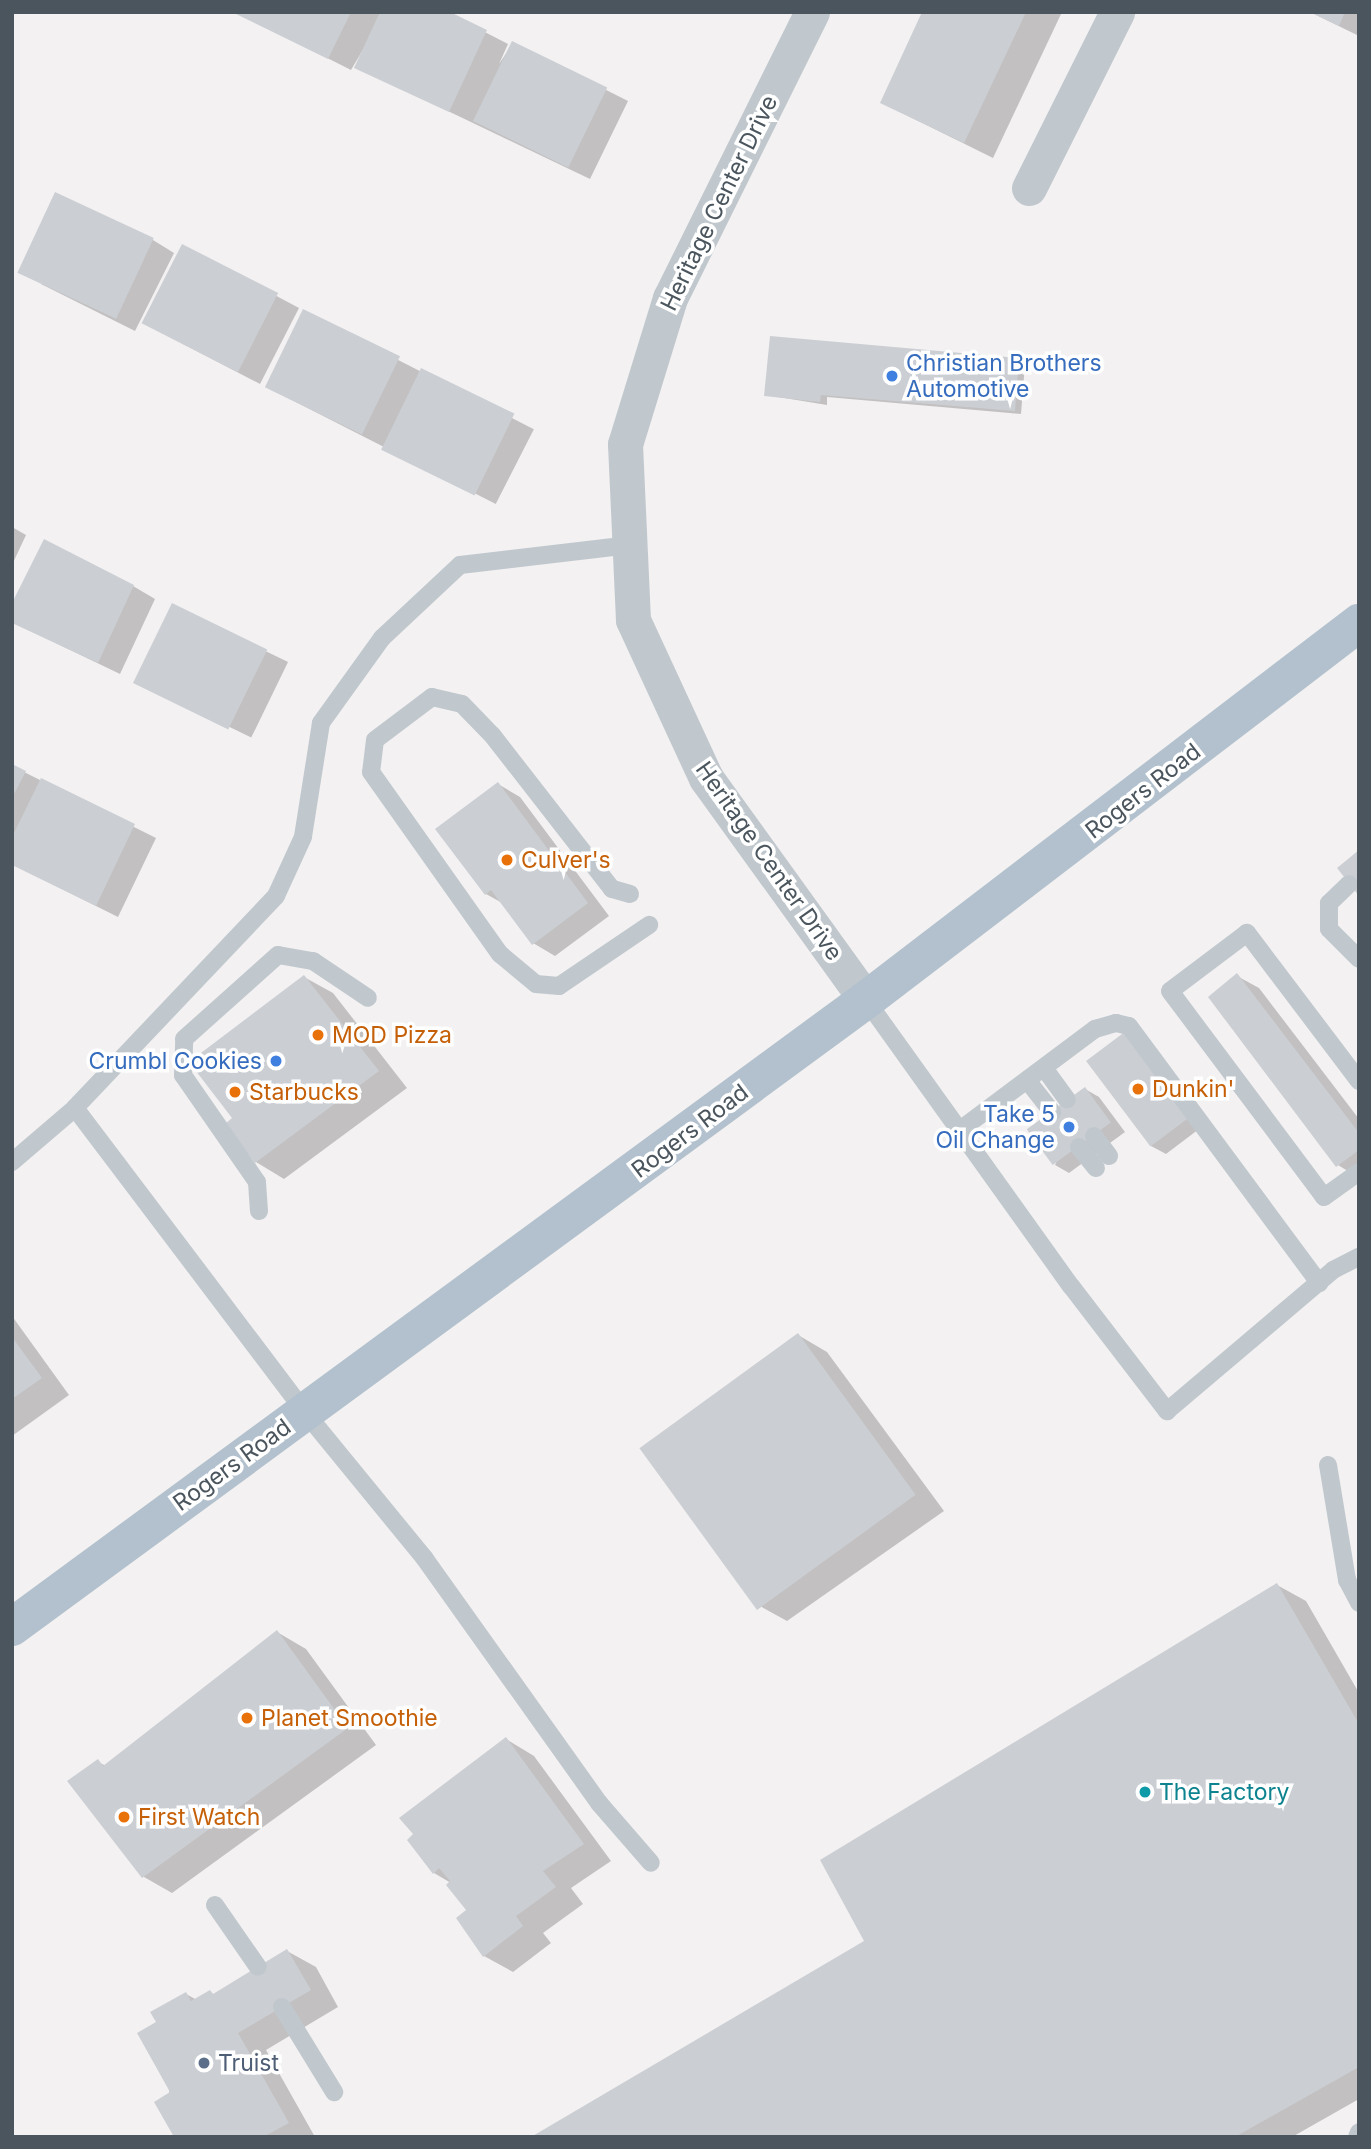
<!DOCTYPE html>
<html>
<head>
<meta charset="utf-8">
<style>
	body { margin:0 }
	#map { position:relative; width:1371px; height:2149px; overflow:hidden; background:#f3f1f1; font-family:Inter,sans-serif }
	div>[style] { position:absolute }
	.shadow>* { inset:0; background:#0003; transform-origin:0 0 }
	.building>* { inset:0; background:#cbced3; transform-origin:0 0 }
	.service>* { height:18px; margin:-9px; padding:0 9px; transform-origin:9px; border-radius:9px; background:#c0c8ce }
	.minor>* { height:35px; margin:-17.5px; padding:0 17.5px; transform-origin:17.5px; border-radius:17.5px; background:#c0c8ce }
	.primary>* { height:38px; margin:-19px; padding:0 19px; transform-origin:19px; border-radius:19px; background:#b2c1cd }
	.dots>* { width:19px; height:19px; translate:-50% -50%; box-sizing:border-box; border:4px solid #fff; border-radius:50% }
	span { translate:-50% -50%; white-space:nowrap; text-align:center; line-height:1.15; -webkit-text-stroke:7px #fff; paint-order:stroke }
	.street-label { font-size:23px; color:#4a555d }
	.shop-label { font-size:23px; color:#366cbe }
	.left { translate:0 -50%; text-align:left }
	.right { translate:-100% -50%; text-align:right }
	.food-label { font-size:23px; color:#c56008 }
	.culture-label { font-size:23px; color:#0d838f }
	.service-label { font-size:23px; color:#4e5e75 }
	.frame { position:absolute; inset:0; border:14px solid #4a555d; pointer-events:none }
</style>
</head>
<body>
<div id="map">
	<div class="shadow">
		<div style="clip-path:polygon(236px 12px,446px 12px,508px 44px,499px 64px,513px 43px,628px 101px,590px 179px,356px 67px,367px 43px,351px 70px)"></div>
		<div style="clip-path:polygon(924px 12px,1062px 12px,993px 158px,882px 103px)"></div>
		<div style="clip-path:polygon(1310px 12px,1359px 12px,1359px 36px)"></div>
		<div style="clip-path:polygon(153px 240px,174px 253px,135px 331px,41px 284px)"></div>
		<div style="clip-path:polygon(183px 246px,299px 308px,260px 384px,166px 335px)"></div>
		<div style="left:304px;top:312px;width:258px;height:84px;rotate:27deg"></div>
		<div style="clip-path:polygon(1019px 360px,1025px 364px,1021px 414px,827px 397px,827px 405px,766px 395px)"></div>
		<div style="clip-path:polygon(12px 527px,26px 535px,12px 565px)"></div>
		<div style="clip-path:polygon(133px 586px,155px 599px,120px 674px,12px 622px)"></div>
		<div style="left:173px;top:606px;width:128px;height:84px;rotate:26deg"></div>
		<div style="clip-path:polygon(12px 766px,156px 838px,118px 917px,12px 864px)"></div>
		<div style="clip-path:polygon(498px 784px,520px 797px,609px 916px,555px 956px,533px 943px,504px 904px,486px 894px)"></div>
		<div style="clip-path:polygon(1237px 976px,1259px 988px,1359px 1119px,1359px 1178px,1338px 1165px)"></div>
		<div style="clip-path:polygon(304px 977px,333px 993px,407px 1088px,284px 1179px,256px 1162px,235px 1118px)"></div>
		<div style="clip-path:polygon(1089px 1061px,1203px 1126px,1166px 1154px,1151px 1146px)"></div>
		<div style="clip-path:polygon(1085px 1089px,1099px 1097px,1125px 1132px,1069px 1173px,1055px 1165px)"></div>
		<div style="clip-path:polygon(12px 1316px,69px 1395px,12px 1436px)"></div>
		<div style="clip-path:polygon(798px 1335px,827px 1352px,944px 1511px,787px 1621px,758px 1605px)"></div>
		<div style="clip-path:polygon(1277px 1585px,1306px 1601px,1359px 1693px,1359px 2099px,1292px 2137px,535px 2137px,867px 1941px)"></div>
		<div style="clip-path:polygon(277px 1632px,306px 1649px,376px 1745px,172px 1893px,144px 1877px,70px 1781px,98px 1762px,106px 1766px)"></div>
		<div style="clip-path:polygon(506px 1739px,534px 1756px,611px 1861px,571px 1888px,583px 1904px,543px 1933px,551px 1943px,513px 1972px,484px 1956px,469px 1910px,451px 1883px,434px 1873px)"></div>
		<div style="clip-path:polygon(287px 1951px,316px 1967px,338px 2007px,266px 2050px,315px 2137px,176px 2137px,159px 2023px,186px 1994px,197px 2000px,210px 1992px,215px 1995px)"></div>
	</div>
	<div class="building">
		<div style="clip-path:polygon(232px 12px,351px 12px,328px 59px)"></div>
		<div style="clip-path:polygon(380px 12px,450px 12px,487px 30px,449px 112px,354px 68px)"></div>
		<div style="clip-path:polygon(922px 12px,1026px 12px,964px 143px,880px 103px)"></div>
		<div style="clip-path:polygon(1310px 12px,1345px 12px,1339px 26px)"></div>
		<div style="left:512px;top:41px;width:106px;height:89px;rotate:26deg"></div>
		<div style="left:55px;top:192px;width:109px;height:89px;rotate:25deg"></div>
		<div style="left:182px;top:244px;width:108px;height:89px;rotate:27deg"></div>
		<div style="left:303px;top:309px;width:108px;height:87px;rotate:26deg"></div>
		<div style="clip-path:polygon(770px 336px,1019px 358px,1015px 411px,821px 395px,820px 402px,764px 396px)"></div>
		<div style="left:421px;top:368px;width:104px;height:91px;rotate:26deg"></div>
		<div style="clip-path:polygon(44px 539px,134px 585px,98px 663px,12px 623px,12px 603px)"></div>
		<div style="left:172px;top:603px;width:106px;height:89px;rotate:26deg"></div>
		<div style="clip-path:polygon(12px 764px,26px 771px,12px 798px)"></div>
		<div style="clip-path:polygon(41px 778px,135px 824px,96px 906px,12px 865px,12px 837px)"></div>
		<div style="clip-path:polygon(498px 782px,588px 903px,532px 945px,491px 890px,485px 895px,435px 829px)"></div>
		<div style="clip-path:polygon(1359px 850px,1359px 896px,1337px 868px)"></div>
		<div style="clip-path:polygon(1237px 973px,1359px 1133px,1359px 1150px,1336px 1167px,1208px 997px)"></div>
		<div style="clip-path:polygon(304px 975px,379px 1071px,255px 1163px,225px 1124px,232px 1118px,189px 1062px)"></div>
		<div style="left:1126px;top:1031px;width:107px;height:50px;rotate:53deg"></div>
		<div style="left:1085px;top:1087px;width:44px;height:72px;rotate:54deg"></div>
		<div style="left:798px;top:1333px;width:200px;height:196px;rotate:54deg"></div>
		<div style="clip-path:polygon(12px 1337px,42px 1378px,12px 1399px)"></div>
		<div style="clip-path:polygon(1277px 1583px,1359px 1724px,1359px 2067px,1235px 2137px,531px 2137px,864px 1941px,820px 1860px)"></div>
		<div style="clip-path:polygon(277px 1630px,348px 1728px,142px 1878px,67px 1781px,98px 1759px,103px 1766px)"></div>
		<div style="clip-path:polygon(506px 1737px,584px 1844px,543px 1871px,556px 1887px,516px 1916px,523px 1926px,483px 1957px,456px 1918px,466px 1910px,446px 1885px,450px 1881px,439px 1868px,433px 1874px,407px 1840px,413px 1834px,399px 1818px)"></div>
		<div style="clip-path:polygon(287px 1949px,311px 1990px,238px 2033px,289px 2123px,263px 2137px,174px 2137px,154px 2102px,170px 2092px,137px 2033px,156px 2022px,150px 2012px,186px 1992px,191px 2001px,210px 1990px,213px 1994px)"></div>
	</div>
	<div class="service">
		<div style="left:630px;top:545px;width:171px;rotate:173.3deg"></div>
		<div style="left:460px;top:565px;width:107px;rotate:136.9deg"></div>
		<div style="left:382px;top:638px;width:105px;rotate:125.7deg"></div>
		<div style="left:321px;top:723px;width:115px;rotate:99deg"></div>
		<div style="left:303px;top:837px;width:65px;rotate:114.6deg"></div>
		<div style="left:276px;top:896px;width:292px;rotate:133.5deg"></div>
		<div style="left:75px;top:1108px;width:380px;rotate:52.9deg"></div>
		<div style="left:304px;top:1411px;width:191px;rotate:50.7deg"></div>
		<div style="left:425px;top:1559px;width:300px;rotate:54.5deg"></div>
		<div style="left:599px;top:1803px;width:79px;rotate:49.1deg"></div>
		<div style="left:1349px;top:884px;width:28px;rotate:136deg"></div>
		<div style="left:1329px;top:903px;width:26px;rotate:90deg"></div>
		<div style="left:1329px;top:929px;width:42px;rotate:45deg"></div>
		<div style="left:630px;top:894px;width:19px;rotate:-164deg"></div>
		<div style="left:612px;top:889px;width:195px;rotate:-127.9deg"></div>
		<div style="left:492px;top:735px;width:43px;rotate:-134.1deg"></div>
		<div style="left:462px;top:704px;width:31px;rotate:-167deg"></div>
		<div style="left:432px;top:697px;width:71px;rotate:143deg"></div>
		<div style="left:375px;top:740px;width:32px;rotate:97deg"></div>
		<div style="left:371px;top:772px;width:223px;rotate:54.7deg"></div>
		<div style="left:500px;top:954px;width:47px;rotate:39.8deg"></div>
		<div style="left:536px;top:984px;width:23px;rotate:5deg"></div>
		<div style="left:559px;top:986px;width:109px;rotate:-34.1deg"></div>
		<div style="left:866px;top:1000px;width:352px;rotate:54.4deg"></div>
		<div style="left:1071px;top:1286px;width:158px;rotate:52.5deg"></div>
		<div style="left:1167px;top:1411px;width:218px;rotate:-40.3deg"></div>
		<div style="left:1333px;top:1270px;width:29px;rotate:-27deg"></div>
		<div style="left:1044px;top:1068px;width:39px;rotate:54deg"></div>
		<div style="left:1027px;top:1080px;width:41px;rotate:52deg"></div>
		<div style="left:1359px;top:1081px;width:186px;rotate:-127.1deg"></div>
		<div style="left:1247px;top:933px;width:96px;rotate:143deg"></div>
		<div style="left:1170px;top:991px;width:257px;rotate:53.2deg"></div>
		<div style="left:1324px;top:1197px;width:43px;rotate:-35.5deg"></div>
		<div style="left:960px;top:1130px;width:169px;rotate:-36.8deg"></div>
		<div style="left:1095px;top:1029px;width:22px;rotate:-16deg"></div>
		<div style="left:1116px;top:1023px;width:13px;rotate:13deg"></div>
		<div style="left:1129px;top:1026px;width:320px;rotate:53.5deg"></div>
		<div style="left:1094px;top:1136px;width:25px;rotate:53deg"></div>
		<div style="left:1079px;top:1147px;width:27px;rotate:51deg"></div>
		<div style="left:12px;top:1162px;width:83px;rotate:-40.6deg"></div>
		<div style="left:259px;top:1211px;width:29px;rotate:-94deg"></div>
		<div style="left:257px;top:1182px;width:130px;rotate:-124.7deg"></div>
		<div style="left:183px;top:1075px;width:36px;rotate:-88deg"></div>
		<div style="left:184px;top:1039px;width:126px;rotate:-41.8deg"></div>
		<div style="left:278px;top:955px;width:36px;rotate:10deg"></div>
		<div style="left:313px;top:961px;width:66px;rotate:33.9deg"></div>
		<div style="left:1328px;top:1465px;width:117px;rotate:80.6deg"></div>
		<div style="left:1347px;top:1580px;width:26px;rotate:62deg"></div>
		<div style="left:215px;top:1905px;width:75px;rotate:55.3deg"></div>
		<div style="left:282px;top:2007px;width:100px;rotate:58.5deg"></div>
		<div style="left:1357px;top:2137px;width:5px;rotate:-68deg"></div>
	</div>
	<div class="minor">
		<div style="left:812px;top:12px;width:319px;rotate:116.4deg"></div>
		<div style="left:670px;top:298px;width:153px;rotate:107.1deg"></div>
		<div style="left:625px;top:444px;width:176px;rotate:87.4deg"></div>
		<div style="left:633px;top:620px;width:174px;rotate:65.2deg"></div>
		<div style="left:706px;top:778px;width:274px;rotate:54.2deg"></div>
		<div style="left:1029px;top:188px;width:197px;rotate:-63.4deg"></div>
	</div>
	<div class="primary">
		<div style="left:12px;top:1627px;width:1059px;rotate:-36.29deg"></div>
		<div style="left:866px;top:1000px;width:621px;rotate:-37.41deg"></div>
	</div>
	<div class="dots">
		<div style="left:892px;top:376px;background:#3f7fe0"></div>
		<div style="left:507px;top:860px;background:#e8710a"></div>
		<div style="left:318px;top:1035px;background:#e8710a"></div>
		<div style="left:276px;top:1061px;background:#3f7fe0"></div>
		<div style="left:1138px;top:1089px;background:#e8710a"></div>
		<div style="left:235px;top:1092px;background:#e8710a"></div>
		<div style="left:1069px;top:1127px;background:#3f7fe0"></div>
		<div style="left:247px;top:1718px;background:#e8710a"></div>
		<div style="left:1145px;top:1792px;background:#0f9aa8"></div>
		<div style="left:124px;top:1817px;background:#e8710a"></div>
		<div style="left:204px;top:2063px;background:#5c6f8a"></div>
	</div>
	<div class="street-label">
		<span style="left:719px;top:203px;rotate:-64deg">Heritage Center Drive</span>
		<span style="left:1143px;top:791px;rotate:-38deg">Rogers Road</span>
		<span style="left:769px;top:861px;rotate:55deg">Heritage Center Drive</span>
		<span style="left:690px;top:1131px;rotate:-37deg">Rogers Road</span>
		<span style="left:232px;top:1465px;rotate:-36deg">Rogers Road</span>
	</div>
	<div class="shop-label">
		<span class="left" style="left:906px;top:376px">Christian Brothers<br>Automotive</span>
		<span class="right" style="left:262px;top:1061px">Crumbl Cookies</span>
		<span class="right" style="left:1055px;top:1127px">Take 5<br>Oil Change</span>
	</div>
	<div class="food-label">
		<span class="left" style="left:521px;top:860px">Culver's</span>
		<span class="left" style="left:332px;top:1035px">MOD Pizza</span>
		<span class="left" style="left:1152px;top:1089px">Dunkin'</span>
		<span class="left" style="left:249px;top:1092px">Starbucks</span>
		<span class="left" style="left:261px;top:1718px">Planet Smoothie</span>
		<span class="left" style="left:138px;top:1817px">First Watch</span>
	</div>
	<div class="culture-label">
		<span class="left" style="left:1159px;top:1792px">The Factory</span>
	</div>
	<div class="service-label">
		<span class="left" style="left:218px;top:2063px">Truist</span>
	</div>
	<div class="frame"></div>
</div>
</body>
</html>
